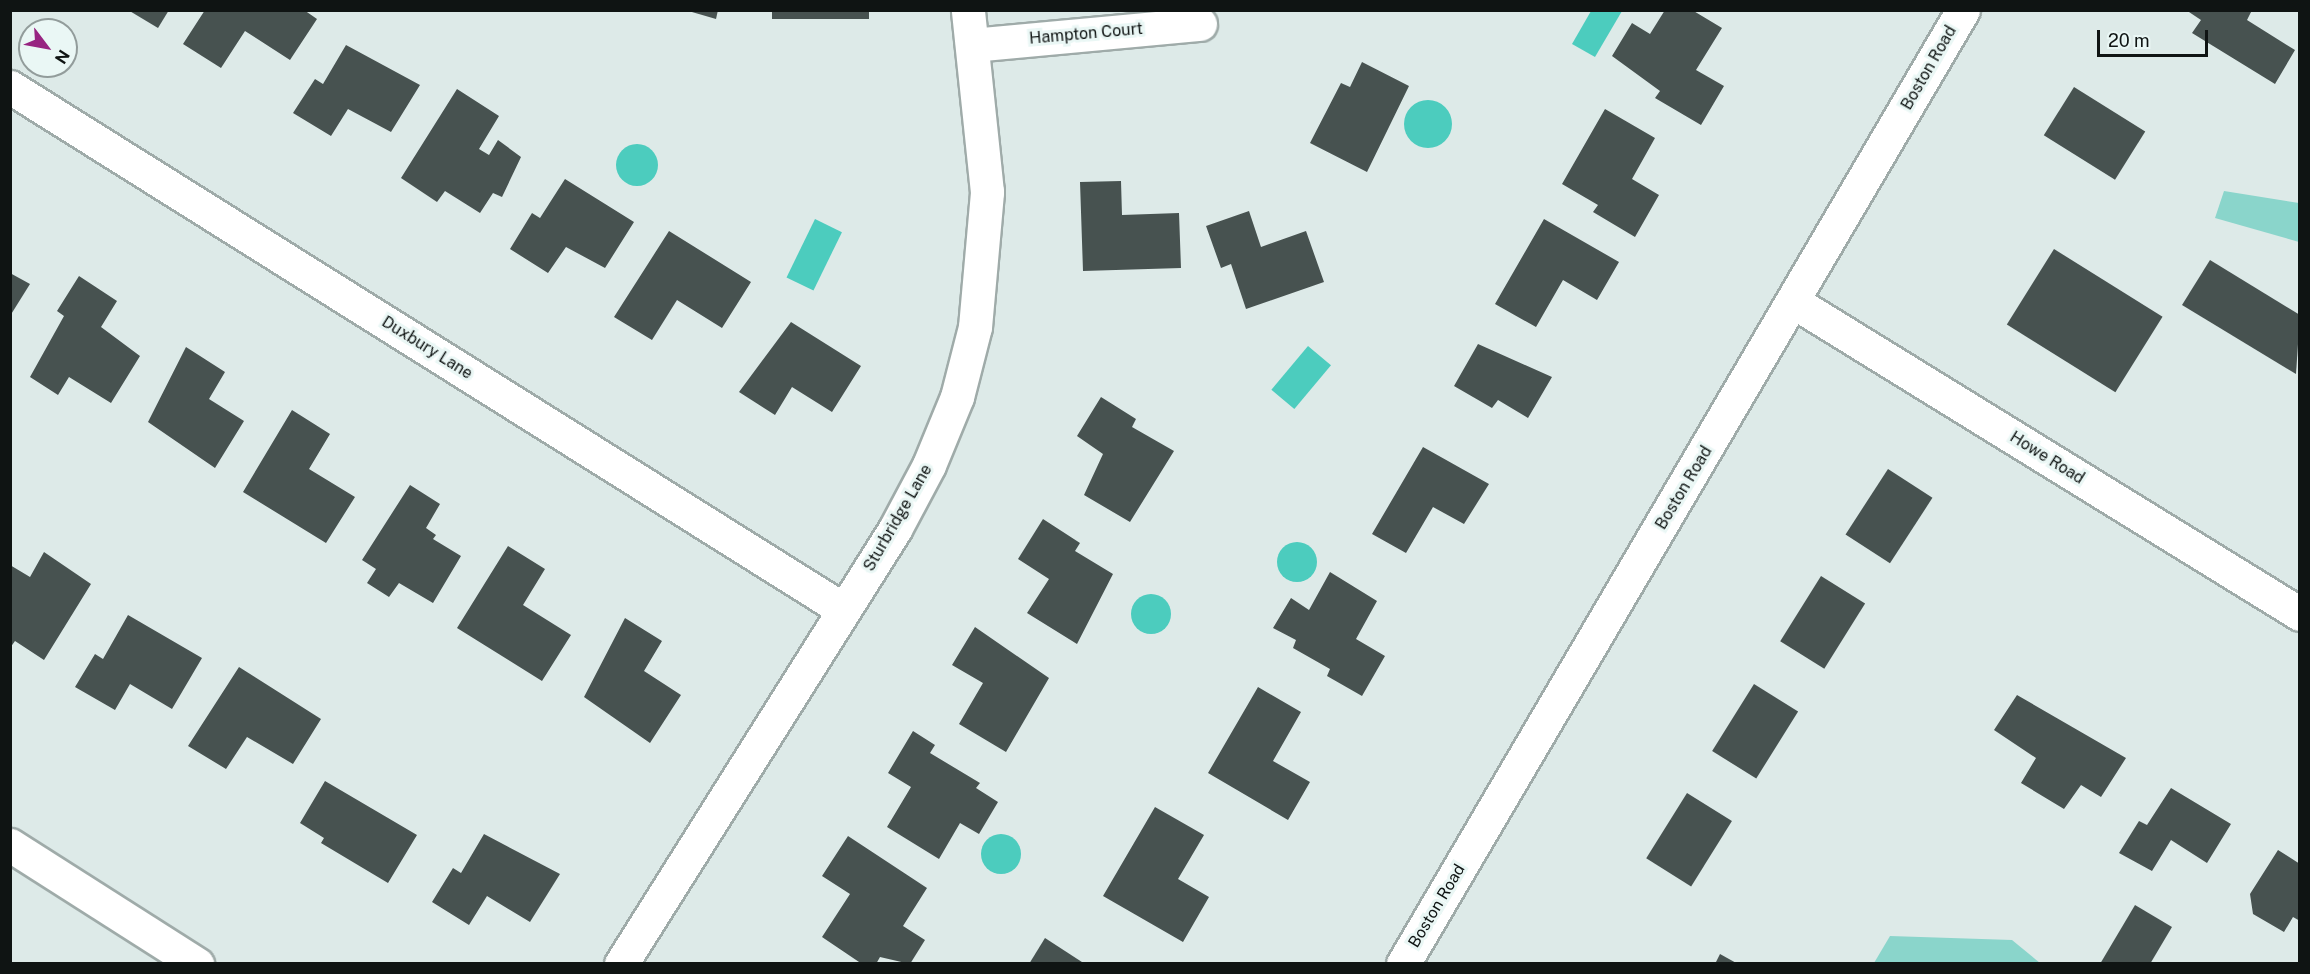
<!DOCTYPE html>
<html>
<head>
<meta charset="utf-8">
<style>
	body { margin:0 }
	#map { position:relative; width:2310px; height:974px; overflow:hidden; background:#ddeae8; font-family:"Public Sans",sans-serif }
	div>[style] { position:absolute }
	.green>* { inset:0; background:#8ad5cb }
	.water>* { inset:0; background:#4cccbe; transform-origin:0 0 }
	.round { border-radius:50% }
	.building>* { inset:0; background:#475250; transform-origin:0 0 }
	.roads { filter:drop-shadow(2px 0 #9faba9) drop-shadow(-2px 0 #9faba9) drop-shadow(0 2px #9faba9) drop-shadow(0 -2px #9faba9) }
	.minor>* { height:33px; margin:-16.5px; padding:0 16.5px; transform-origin:16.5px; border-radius:16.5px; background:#fff }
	span { translate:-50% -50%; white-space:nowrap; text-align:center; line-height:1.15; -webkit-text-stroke:6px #eaf7f5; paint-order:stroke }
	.street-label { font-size:16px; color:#0f1413 }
	.frame { position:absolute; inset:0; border:12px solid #0f1413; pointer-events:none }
	.north { position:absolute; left:18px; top:18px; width:60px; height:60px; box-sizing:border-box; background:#eaf7f5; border:2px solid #929c9b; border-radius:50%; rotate:122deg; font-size:16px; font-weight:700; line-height:24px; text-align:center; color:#0f1413 }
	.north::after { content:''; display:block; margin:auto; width:21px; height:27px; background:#972481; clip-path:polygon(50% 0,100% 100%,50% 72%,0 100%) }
	.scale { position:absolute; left:2097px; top:30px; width:111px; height:27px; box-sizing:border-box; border:3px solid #0f1413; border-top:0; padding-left:8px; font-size:18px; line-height:21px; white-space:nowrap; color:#0f1413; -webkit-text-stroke:4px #eaf7f5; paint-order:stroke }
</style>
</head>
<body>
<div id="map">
	<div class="green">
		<div style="clip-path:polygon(2224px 191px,2299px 203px,2299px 242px,2215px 218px)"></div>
		<div style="clip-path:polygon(1890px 936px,2012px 940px,2040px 963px,1874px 963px)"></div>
	</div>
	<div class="water">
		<div style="clip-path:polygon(1591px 11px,1622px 11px,1595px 57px,1572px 44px)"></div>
		<div class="round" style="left:1404px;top:100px;width:48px;height:48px"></div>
		<div class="round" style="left:616px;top:144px;width:42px;height:42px"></div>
		<div style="left:815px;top:219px;width:30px;height:65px;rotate:26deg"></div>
		<div style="left:1308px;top:346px;width:30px;height:57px;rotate:40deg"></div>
		<div class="round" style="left:1277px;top:542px;width:40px;height:40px"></div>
		<div class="round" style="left:1131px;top:594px;width:40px;height:40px"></div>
		<div class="round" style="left:981px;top:834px;width:40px;height:40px"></div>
	</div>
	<div class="building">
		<div style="clip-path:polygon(128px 10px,169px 10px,158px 28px)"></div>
		<div style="clip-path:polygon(205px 10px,304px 10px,317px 19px,290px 60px,245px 31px,221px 68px,183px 44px)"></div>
		<div style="clip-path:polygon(685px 10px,718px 10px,716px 19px)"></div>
		<div style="left:772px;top:10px;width:97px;height:9px"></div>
		<div style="clip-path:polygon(1665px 10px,1692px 10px,1722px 28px,1696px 70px,1724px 86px,1701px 125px,1655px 98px,1660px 91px,1612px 56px,1632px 23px,1650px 34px)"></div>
		<div style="clip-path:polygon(2186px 10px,2252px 10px,2247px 20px,2295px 50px,2275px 84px,2192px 33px,2201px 20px)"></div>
		<div style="clip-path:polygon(346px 45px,420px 85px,391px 132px,348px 109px,331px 136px,293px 113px,315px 79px,323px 84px)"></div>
		<div style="clip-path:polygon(1362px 62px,1409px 86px,1367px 172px,1310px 143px,1341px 83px,1350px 87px)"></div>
		<div style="left:2074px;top:87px;width:84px;height:57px;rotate:32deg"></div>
		<div style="clip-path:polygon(457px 89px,499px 116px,479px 149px,489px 155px,498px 140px,521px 157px,502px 197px,493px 193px,480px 213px,445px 191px,437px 202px,401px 178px)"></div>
		<div style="clip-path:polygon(1605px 109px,1655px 138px,1632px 179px,1659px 195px,1635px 237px,1593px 212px,1598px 205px,1562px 184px)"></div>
		<div style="clip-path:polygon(565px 179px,634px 222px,605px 268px,566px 247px,548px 273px,510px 249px,532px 213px,540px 218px)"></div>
		<div style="clip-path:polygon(1121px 181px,1122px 215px,1179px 213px,1181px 268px,1083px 271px,1080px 182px)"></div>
		<div style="clip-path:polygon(1249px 211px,1261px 247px,1306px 231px,1324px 282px,1246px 309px,1231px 264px,1221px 268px,1206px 226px)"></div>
		<div style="clip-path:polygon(1544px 219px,1619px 262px,1597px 300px,1563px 280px,1536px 327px,1495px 304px)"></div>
		<div style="clip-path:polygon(669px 231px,751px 282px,722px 328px,677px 300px,652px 340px,614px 317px)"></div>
		<div style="left:2054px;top:249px;width:128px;height:89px;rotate:32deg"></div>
		<div style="clip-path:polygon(2210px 260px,2300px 315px,2296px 374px,2182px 305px)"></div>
		<div style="clip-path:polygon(10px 273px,30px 284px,10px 316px)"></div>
		<div style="clip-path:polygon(79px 276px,117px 301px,101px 327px,140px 356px,111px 403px,69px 377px,58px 395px,30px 377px,64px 316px,57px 311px)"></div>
		<div style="clip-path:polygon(791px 322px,861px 366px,832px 412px,792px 387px,775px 415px,739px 392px)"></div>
		<div style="clip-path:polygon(1478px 344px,1552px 377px,1528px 418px,1498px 400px,1492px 408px,1454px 386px)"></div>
		<div style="clip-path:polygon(186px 347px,225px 372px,209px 399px,244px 421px,215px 468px,148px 422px)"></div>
		<div style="clip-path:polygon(1101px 397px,1136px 419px,1132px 427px,1174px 451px,1130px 522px,1084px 495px,1103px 454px,1077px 436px)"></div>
		<div style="clip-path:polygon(292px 410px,330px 434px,309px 469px,355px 497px,326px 543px,243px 492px)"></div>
		<div style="clip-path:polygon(1423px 447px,1489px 484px,1464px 524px,1433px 507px,1406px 553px,1372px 534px)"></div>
		<div style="left:1888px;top:469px;width:53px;height:78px;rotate:33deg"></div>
		<div style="clip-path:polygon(410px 485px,440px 504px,426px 528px,436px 535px,433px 539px,461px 556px,433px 603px,399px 583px,389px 597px,367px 583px,376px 569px,362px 560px)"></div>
		<div style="clip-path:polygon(1043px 519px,1080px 543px,1075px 551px,1113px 574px,1077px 644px,1027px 613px,1049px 579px,1018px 559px)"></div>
		<div style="clip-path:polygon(508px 546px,545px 569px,523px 605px,571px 635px,542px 681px,457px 628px)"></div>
		<div style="clip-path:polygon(44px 552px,91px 584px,44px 660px,15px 641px,10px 648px,10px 565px,30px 577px)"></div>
		<div style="clip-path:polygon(1330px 572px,1377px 601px,1356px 639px,1385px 656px,1362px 696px,1327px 676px,1330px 669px,1293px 648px,1296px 640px,1273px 628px,1291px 598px,1309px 610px)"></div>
		<div style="left:1821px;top:576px;width:52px;height:77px;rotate:32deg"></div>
		<div style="clip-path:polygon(128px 615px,202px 658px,172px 709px,130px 684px,115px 710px,75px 687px,95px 654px,103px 659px)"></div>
		<div style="clip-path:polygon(625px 618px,662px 641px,644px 671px,681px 695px,650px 743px,584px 697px)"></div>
		<div style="clip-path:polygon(975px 627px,1049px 678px,1006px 752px,959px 724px,983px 683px,952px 665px)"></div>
		<div style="clip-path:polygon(239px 667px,321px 719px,293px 764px,247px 737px,226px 769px,188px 746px)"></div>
		<div style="left:1754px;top:684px;width:52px;height:79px;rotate:32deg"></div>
		<div style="clip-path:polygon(1258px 687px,1301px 712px,1273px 761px,1310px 782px,1288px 820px,1208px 773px)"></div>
		<div style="clip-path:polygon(2017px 695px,2126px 758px,2101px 797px,2081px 785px,2064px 809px,2021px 783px,2036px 758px,1994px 730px)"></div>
		<div style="clip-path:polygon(913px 731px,935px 745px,930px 753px,980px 783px,976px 788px,998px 802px,979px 834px,960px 823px,939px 859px,887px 827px,911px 787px,888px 773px)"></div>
		<div style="clip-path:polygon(325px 781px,417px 835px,388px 883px,321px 843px,324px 838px,300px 823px)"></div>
		<div style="clip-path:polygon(2171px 788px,2231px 824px,2207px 863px,2171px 840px,2152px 871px,2119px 853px,2139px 821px,2147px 825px)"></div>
		<div style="left:1687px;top:793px;width:53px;height:77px;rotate:32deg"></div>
		<div style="clip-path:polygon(1155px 807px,1204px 835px,1178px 879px,1209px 897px,1183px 942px,1103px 896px)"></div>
		<div style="clip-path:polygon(484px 834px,560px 874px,530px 922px,487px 896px,469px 925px,432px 902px,453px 868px,461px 873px)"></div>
		<div style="clip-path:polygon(848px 836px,927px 888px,903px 926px,925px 940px,910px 964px,880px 957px,876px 964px,862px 964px,822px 937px,850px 894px,822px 876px)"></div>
		<div style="clip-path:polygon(2278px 850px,2300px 864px,2300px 921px,2293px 917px,2284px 932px,2253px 914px,2250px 894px)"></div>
		<div style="clip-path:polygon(2135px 905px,2172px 927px,2150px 964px,2100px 964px)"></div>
		<div style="clip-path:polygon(1045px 938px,1085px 964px,1029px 964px)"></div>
		<div style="clip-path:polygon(1720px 954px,1738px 964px,1715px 964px)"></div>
	</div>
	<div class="roads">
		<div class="minor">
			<div style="left:972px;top:45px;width:229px;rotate:-5.3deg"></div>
			<div style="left:10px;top:87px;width:984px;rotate:32.09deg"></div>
			<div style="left:1794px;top:302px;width:594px;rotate:31.66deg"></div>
			<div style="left:10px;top:845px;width:222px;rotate:32.5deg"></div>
			<div style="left:621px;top:964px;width:514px;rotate:-57.79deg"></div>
			<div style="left:895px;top:529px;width:72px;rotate:-62deg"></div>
			<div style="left:929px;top:465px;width:74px;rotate:-67.6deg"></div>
			<div style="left:957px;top:397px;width:72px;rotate:-75.6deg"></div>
			<div style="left:975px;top:327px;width:136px;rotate:-84.9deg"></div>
			<div style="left:987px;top:192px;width:183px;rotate:-96deg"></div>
			<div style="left:1403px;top:964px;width:1106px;rotate:-59.59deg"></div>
		</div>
	</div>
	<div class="street-label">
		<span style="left:1086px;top:34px;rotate:-5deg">Hampton Court</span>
		<span style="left:1929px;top:68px;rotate:-60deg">Boston Road</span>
		<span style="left:427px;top:348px;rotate:32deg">Duxbury Lane</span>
		<span style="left:2047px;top:458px;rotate:32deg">Howe Road</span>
		<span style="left:1684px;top:488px;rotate:-59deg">Boston Road</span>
		<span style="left:898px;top:518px;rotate:-60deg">Sturbridge Lane</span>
		<span style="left:1437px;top:906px;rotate:-59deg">Boston Road</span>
	</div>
	<div class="frame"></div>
	<div class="north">N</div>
	<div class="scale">20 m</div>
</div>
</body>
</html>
